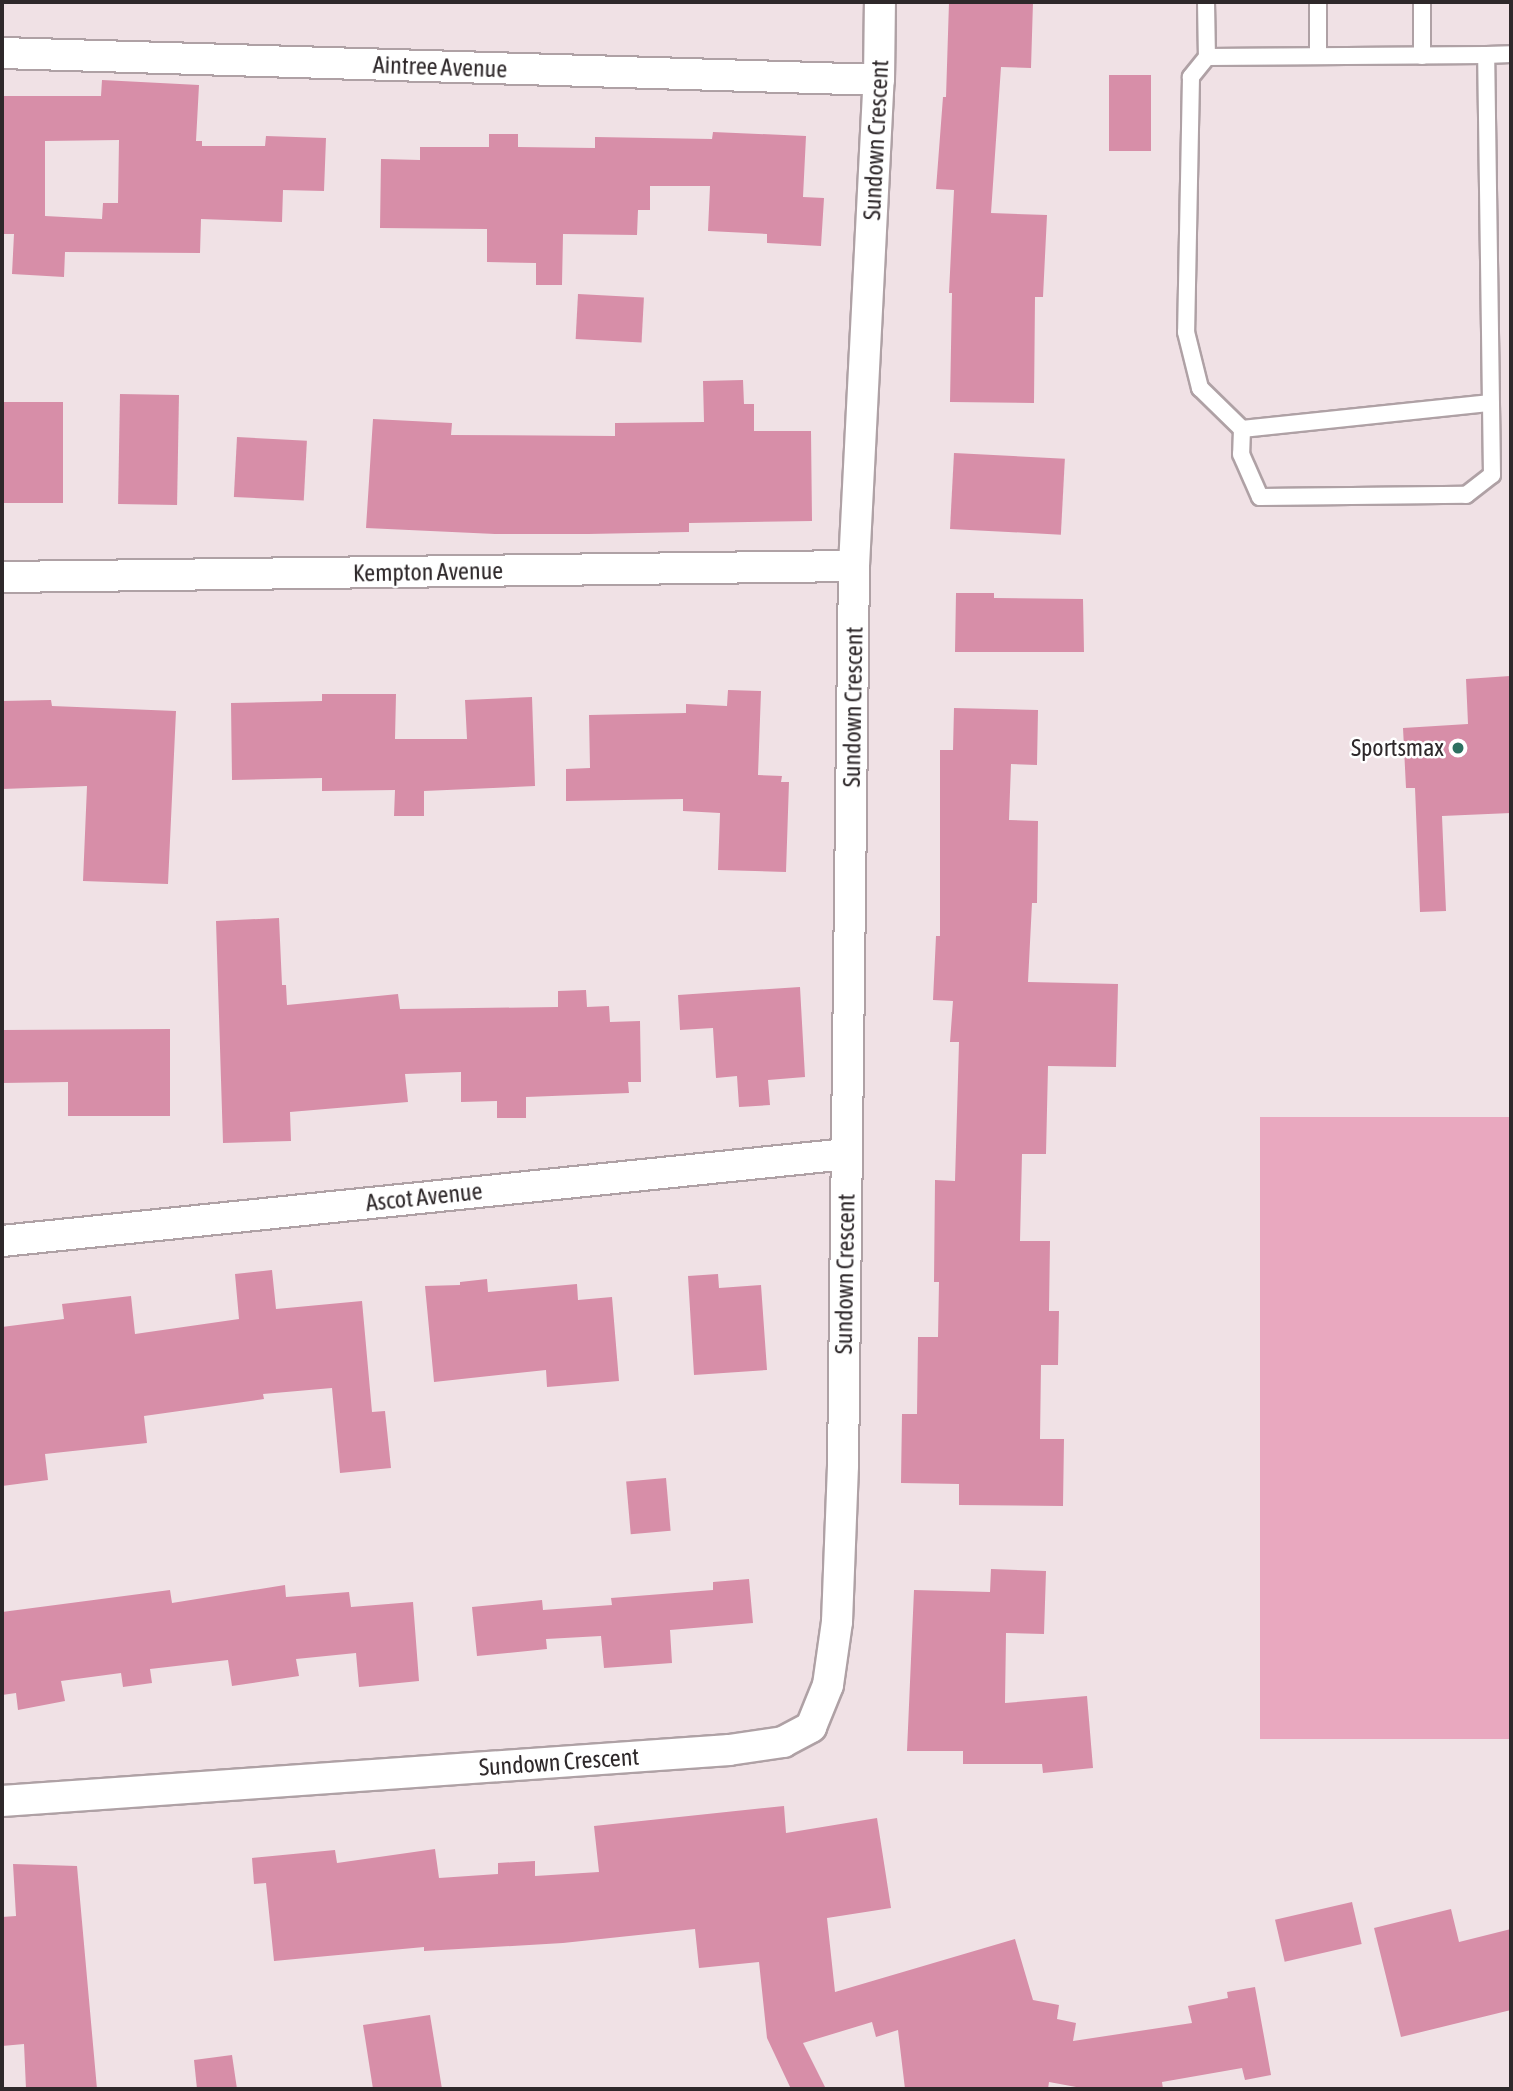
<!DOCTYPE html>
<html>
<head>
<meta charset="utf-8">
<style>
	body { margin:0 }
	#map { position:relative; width:1513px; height:2091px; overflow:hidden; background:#f0e1e5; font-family:"Asap Condensed",sans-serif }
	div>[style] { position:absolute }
	.green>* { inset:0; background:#e9a8bf; transform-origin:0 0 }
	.building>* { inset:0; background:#d78ea8; transform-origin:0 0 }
	.roads { filter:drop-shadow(2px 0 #afa1a5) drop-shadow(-2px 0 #afa1a5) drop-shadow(0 2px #afa1a5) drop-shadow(0 -2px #afa1a5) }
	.lane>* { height:16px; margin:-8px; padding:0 8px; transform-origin:8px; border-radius:8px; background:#fff }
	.street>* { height:30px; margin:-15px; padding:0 15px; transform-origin:15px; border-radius:15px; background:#fff }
	.dots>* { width:19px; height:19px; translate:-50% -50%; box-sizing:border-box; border:4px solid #fff; border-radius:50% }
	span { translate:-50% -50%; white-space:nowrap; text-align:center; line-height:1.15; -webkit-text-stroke:5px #fff; paint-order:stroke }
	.street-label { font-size:24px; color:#2e282a }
	.poi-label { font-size:24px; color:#2e282a }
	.right { translate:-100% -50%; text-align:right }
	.frame { position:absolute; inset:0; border:4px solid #2e282a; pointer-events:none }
</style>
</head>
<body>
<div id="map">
	<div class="green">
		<div style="left:1260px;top:1117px;width:251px;height:622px"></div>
	</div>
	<div class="building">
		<div style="clip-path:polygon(949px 2px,1033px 2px,1031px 68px,1001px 67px,991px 213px,1047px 215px,1043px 297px,1035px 297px,1034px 403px,950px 402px,952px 293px,949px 293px,954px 190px,936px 189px,943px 97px,946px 97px)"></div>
		<div style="left:1109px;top:75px;width:42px;height:76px"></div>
		<div style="clip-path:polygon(evenodd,102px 80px,199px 85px,196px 141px,202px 141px,202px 146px,265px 146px,266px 136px,326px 138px,324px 191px,283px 190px,282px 222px,201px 219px,200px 253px,65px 252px,64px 277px,12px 274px,14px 234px,2px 234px,2px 96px,101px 96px,102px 80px,119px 140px,118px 203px,103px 203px,102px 219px,45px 216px,45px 141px,119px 140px)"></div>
		<div style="clip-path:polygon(713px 132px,806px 136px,803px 197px,824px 198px,821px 246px,767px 243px,767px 234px,708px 231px,710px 186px,650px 186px,650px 210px,638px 210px,637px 235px,563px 234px,562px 285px,536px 285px,536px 263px,487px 262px,487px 229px,380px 228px,381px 159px,420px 160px,420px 147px,489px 147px,489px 134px,518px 134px,518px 147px,595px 148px,595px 137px,712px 139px)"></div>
		<div style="left:578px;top:294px;width:66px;height:45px;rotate:3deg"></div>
		<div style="clip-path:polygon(743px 380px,744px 404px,754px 404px,754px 431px,811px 431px,812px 521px,689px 523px,689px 532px,588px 534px,495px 534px,366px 528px,373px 419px,452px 423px,451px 435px,615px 436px,615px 423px,704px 422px,703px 381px)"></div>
		<div style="left:120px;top:394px;width:59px;height:110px;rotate:1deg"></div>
		<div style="left:2px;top:402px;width:61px;height:101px"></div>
		<div style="left:237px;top:437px;width:70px;height:60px;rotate:3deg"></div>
		<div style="left:954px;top:453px;width:111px;height:76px;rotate:3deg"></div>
		<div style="clip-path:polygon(956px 593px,994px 593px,994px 598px,1083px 599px,1084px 652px,955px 652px)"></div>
		<div style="clip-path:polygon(1510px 676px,1511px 813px,1442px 816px,1446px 911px,1420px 912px,1415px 788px,1406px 788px,1403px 728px,1468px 724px,1466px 679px)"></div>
		<div style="clip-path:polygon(728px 690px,761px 691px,758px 775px,782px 776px,781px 782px,789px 782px,786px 872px,718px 870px,720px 813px,683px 811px,683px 799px,566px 801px,566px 769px,590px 768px,589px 715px,686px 713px,686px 704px,727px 706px)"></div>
		<div style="clip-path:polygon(322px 694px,396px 694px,395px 739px,467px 739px,465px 700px,532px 697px,535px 786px,424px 791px,424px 816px,394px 816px,395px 790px,322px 791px,322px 778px,232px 780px,231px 703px,322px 701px)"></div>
		<div style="clip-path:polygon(51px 700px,52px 706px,176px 711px,168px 884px,83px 881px,87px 786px,2px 789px,2px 701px)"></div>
		<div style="clip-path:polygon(954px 708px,1038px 710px,1037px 765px,1011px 764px,1009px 820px,1038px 821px,1037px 903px,1032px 903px,1028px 982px,1118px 984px,1116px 1067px,1048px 1066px,1046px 1154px,1022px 1154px,1020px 1241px,1050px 1241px,1049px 1311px,1059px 1311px,1058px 1365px,1041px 1365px,1040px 1439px,1064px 1439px,1063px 1506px,959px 1505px,959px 1484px,901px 1483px,902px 1414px,917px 1414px,918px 1337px,938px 1337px,939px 1282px,934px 1282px,935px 1180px,955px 1181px,959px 1042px,950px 1042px,953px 1001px,933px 1000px,936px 936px,940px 936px,940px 750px,953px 750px)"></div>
		<div style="clip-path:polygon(279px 918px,282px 985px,286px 985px,287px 1005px,398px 994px,400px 1009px,558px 1007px,558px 991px,586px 990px,587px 1007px,609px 1006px,610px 1022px,640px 1021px,641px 1082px,628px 1082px,629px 1093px,526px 1097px,526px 1118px,497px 1118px,497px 1101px,461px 1102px,461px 1072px,405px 1074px,408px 1102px,290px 1112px,291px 1141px,223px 1143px,216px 921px)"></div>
		<div style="clip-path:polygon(800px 987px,805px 1077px,768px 1080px,770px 1105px,739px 1107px,737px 1076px,716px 1078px,713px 1028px,680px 1030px,678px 995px)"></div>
		<div style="clip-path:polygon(170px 1029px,170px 1116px,68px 1116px,68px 1082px,2px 1083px,2px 1030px)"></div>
		<div style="clip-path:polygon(272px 1270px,276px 1309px,362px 1301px,372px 1412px,385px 1411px,391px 1468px,340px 1473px,332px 1388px,263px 1394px,264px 1399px,144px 1416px,147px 1443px,45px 1454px,48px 1480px,2px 1486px,2px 1327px,64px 1319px,62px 1304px,131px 1296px,135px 1334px,239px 1319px,235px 1274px)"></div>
		<div style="clip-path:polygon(718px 1274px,719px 1288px,761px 1285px,767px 1370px,694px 1375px,688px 1276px)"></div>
		<div style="clip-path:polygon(487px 1279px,488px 1292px,577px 1284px,578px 1300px,612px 1297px,619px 1381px,547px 1387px,546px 1370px,434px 1382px,425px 1286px,460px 1285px,460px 1282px)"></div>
		<div style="left:666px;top:1478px;width:53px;height:40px;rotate:85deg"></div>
		<div style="clip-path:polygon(991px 1569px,1046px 1571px,1044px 1634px,1006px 1633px,1005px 1703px,1087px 1696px,1093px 1768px,1043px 1773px,1042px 1764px,963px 1764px,963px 1751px,907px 1751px,914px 1590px,990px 1592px)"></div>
		<div style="clip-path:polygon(749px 1579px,753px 1623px,670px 1630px,672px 1663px,604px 1668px,601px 1636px,546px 1639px,547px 1649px,477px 1656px,472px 1607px,542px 1600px,543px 1610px,612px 1605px,611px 1598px,713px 1590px,713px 1582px)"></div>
		<div style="clip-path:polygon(285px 1585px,286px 1597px,349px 1592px,351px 1607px,413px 1602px,419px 1681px,359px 1687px,356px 1653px,296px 1659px,299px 1676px,232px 1686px,228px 1660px,150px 1669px,152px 1683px,123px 1687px,121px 1673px,61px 1681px,65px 1701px,18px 1710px,16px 1693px,2px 1695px,2px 1612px,170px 1590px,172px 1603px)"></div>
		<div style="clip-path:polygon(784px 1806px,786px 1833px,877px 1818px,891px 1908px,827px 1918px,835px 1992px,1015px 1939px,1033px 2000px,1059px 2005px,1057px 2019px,1076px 2023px,1073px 2041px,1192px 2023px,1188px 2006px,1228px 1998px,1227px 1992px,1255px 1987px,1271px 2075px,1245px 2080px,1242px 2068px,1162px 2082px,1163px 2089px,1087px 2089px,1049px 2082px,1048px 2089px,905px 2089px,898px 2030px,876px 2037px,872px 2022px,803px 2043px,826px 2089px,791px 2089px,767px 2038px,759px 1962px,699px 1968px,695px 1929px,563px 1943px,424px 1951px,424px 1947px,274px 1961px,266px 1883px,254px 1884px,252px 1858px,335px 1850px,337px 1863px,435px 1849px,439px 1878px,498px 1874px,498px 1863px,535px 1861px,535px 1876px,599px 1872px,594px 1826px)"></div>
		<div style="clip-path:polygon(13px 1864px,77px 1866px,97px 2089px,26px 2089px,24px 2044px,2px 2046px,2px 1917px,16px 1916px)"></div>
		<div style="left:1352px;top:1902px;width:43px;height:79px;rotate:77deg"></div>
		<div style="clip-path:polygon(1451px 1909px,1459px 1942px,1511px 1929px,1511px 2010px,1401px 2037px,1374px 1928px)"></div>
		<div style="clip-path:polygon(430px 2015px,442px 2089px,373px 2089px,363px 2025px)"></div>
		<div style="clip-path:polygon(232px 2055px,237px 2089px,197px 2089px,194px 2060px)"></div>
	</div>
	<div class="roads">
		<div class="lane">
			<div style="left:1206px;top:2px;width:55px;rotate:89deg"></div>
			<div style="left:1318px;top:2px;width:54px;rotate:90deg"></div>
			<div style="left:1486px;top:55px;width:279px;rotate:179.6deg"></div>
			<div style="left:1207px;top:57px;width:26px;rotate:129deg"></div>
			<div style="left:1191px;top:77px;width:255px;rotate:91.1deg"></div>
			<div style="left:1186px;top:332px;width:58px;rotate:76deg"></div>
			<div style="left:1200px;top:388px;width:59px;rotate:44.3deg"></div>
			<div style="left:1242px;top:429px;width:250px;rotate:-6deg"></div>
			<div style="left:1422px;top:56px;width:54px;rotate:-90deg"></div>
			<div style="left:1242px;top:429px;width:25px;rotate:92deg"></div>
			<div style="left:1241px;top:454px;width:47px;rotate:66.2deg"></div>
			<div style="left:1260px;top:497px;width:206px;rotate:-0.6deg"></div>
			<div style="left:1466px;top:495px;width:33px;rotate:-38deg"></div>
			<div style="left:1492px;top:475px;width:420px;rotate:-90.8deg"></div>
			<div style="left:1486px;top:55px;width:25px;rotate:-2deg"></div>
		</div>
		<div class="street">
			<div style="left:2px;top:53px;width:877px;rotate:1.76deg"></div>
			<div style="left:2px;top:577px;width:852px;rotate:-0.74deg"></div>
			<div style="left:2px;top:1241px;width:849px;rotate:-5.88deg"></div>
			<div style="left:2px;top:1801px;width:729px;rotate:-4.01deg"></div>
			<div style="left:729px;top:1750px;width:55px;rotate:-8.4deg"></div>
			<div style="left:783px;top:1742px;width:32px;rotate:-28deg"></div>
			<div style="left:811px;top:1727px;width:45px;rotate:-68deg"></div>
			<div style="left:828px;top:1685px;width:64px;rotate:-81.9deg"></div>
			<div style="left:837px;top:1622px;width:156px;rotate:-87.8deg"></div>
			<div style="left:843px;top:1466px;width:900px;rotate:-89.3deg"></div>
			<div style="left:854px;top:566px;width:487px;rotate:-87.1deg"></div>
			<div style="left:879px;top:80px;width:78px;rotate:-89.3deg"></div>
		</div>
	</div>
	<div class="dots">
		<div style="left:1458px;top:748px;background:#2d7061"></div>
	</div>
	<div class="street-label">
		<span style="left:440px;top:67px;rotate:2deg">Aintree Avenue</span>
		<span style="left:876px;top:140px;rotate:-87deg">Sundown Crescent</span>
		<span style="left:428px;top:572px;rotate:-1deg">Kempton Avenue</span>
		<span style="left:853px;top:707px;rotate:-89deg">Sundown Crescent</span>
		<span style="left:424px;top:1197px;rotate:-6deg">Ascot Avenue</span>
		<span style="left:845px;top:1274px;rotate:-89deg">Sundown Crescent</span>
		<span style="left:559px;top:1762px;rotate:-4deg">Sundown Crescent</span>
	</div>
	<div class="poi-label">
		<span class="right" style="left:1444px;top:748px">Sportsmax</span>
	</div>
	<div class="frame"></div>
</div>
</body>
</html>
